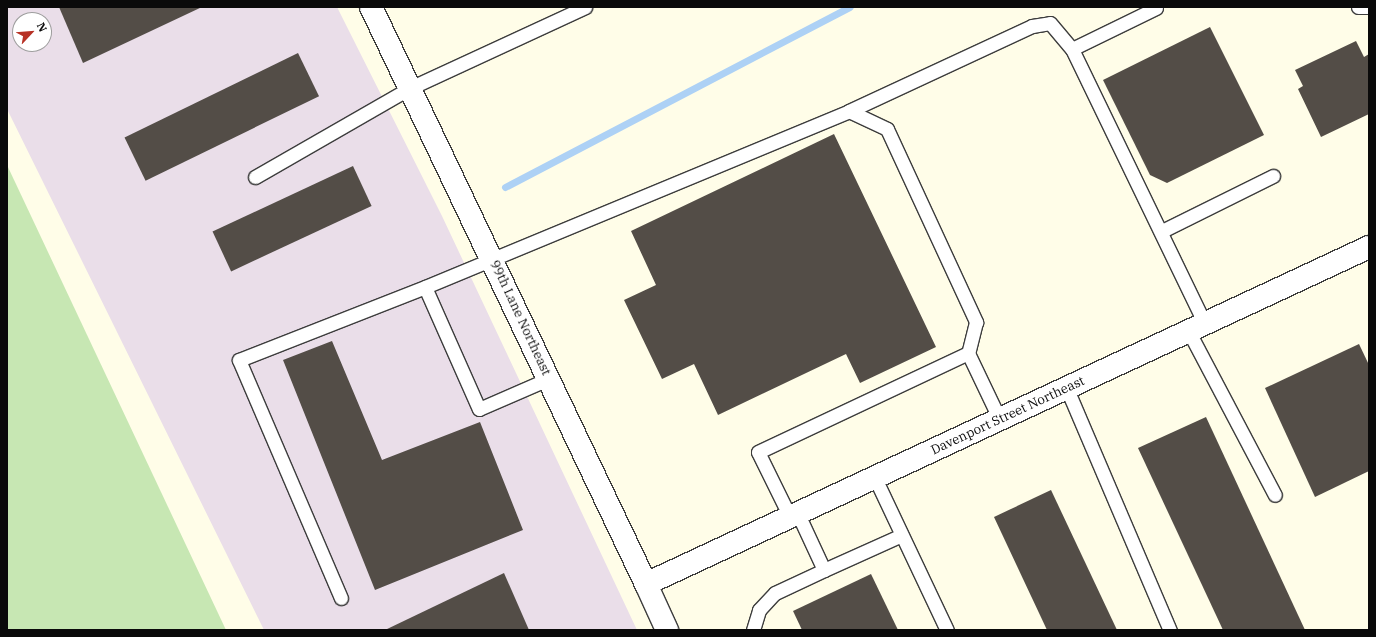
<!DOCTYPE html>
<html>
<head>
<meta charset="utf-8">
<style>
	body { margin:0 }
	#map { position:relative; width:1376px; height:637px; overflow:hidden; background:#fffde8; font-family:"IBM Plex Serif",serif }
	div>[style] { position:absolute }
	.industrial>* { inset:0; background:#eadee9 }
	.green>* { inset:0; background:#c7e7b3 }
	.stream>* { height:7px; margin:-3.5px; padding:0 3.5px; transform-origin:3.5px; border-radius:3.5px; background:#add1f5 }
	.building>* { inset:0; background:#534d47; transform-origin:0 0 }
	.roads { filter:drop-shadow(1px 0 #3d3d3d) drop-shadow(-1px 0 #3d3d3d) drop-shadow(0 1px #3d3d3d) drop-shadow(0 -1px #3d3d3d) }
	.service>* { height:13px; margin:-6.5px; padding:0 6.5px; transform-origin:6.5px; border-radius:6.5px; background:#fff }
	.minor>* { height:22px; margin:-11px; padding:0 11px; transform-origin:11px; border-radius:11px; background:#fff }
	.tertiary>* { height:22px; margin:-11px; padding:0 11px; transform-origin:11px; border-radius:11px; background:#fff }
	span { translate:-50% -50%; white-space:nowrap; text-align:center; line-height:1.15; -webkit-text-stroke:4px #fff; paint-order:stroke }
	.street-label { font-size:13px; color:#0a0a0a }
	.frame { position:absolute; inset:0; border:8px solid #0a0a0a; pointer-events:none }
	.north { position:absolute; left:12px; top:12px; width:40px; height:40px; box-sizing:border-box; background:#fff; border:1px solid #9d9d9d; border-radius:50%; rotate:64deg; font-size:11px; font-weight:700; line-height:16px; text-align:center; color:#0a0a0a }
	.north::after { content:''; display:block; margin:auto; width:14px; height:18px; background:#b73125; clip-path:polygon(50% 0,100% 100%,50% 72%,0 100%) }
</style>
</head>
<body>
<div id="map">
	<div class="industrial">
		<div style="clip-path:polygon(evenodd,7px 7px,337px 7px,442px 216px,637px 630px,264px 630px,7px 109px,7px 7px,20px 20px,44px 20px,44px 44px,20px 44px,20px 20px)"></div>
	</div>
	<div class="green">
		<div style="clip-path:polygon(7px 165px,226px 630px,7px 630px)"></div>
	</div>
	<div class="stream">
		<div style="left:505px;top:187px;width:389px;rotate:-27.6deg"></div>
	</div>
	<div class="building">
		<div style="clip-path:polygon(59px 7px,202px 7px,83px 63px)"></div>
		<div style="clip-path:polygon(1210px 27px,1264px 135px,1167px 183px,1150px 175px,1103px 80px)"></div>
		<div style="clip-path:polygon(1356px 41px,1364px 57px,1369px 54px,1369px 114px,1321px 137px,1298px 89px,1303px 86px,1295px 70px)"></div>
		<div style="left:298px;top:53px;width:48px;height:193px;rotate:64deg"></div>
		<div style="clip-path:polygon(834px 134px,936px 347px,860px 383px,846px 354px,718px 415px,694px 364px,662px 379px,624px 300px,656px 285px,631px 231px)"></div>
		<div style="left:353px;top:166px;width:44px;height:155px;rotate:65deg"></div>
		<div style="clip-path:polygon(332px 341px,382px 460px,480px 422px,523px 530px,375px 590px,283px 360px)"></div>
		<div style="clip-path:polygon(1359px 344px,1369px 365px,1369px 471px,1315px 497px,1265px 388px)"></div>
		<div style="clip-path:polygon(1206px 417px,1305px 630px,1223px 630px,1138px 448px)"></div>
		<div style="clip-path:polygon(1051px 490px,1117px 630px,1047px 630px,994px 517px)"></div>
		<div style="clip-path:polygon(504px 573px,529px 630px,385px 630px)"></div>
		<div style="clip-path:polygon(871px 574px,898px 630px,802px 630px,793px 611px)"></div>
	</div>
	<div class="roads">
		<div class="service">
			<div style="left:1358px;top:7px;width:11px"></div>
			<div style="left:1156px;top:8px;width:93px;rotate:154deg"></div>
			<div style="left:1072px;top:49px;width:305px;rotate:64.2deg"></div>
			<div style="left:849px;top:111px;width:202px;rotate:-24.9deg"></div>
			<div style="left:1032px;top:26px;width:18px;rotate:-9deg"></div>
			<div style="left:1050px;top:23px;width:34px;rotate:50deg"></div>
			<div style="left:255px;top:177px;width:179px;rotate:-29.9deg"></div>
			<div style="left:410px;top:88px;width:193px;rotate:-24.8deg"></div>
			<div style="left:1162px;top:231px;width:124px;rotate:-26.4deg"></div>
			<div style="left:1189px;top:332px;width:184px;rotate:62.2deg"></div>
			<div style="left:548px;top:379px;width:75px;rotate:156.5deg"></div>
			<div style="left:479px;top:409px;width:133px;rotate:-113.9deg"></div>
			<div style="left:425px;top:287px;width:459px;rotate:-22.5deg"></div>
			<div style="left:849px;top:111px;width:42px;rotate:25.3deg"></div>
			<div style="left:887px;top:129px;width:213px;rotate:65.2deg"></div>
			<div style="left:976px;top:322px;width:32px;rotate:104deg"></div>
			<div style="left:1067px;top:389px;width:262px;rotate:66.9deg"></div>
			<div style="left:875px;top:478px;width:168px;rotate:64.7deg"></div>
			<div style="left:790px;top:517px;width:72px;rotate:-116.2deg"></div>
			<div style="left:758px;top:452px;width:232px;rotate:-25.2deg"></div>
			<div style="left:968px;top:353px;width:74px;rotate:64.5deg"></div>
			<div style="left:824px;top:570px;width:85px;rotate:-24.2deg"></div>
			<div style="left:341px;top:598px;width:259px;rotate:-113.2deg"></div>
			<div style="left:239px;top:360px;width:200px;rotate:-21.4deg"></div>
			<div style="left:753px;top:630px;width:21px;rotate:-73deg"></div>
			<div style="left:759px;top:610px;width:23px;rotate:-47deg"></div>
			<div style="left:775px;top:593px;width:54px;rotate:-25.1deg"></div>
			<div style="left:824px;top:570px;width:62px;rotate:-114.9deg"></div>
		</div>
		<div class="minor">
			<div style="left:646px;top:584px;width:51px;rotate:65.5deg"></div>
		</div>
		<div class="tertiary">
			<div style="left:371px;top:7px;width:639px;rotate:64.52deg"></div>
			<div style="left:646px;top:584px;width:798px;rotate:-24.99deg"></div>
		</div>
	</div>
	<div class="street-label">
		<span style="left:520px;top:318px;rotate:65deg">99th Lane Northeast</span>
		<span style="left:1008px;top:416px;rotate:-25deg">Davenport Street Northeast</span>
	</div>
	<div class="frame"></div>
	<div class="north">N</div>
</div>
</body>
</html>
